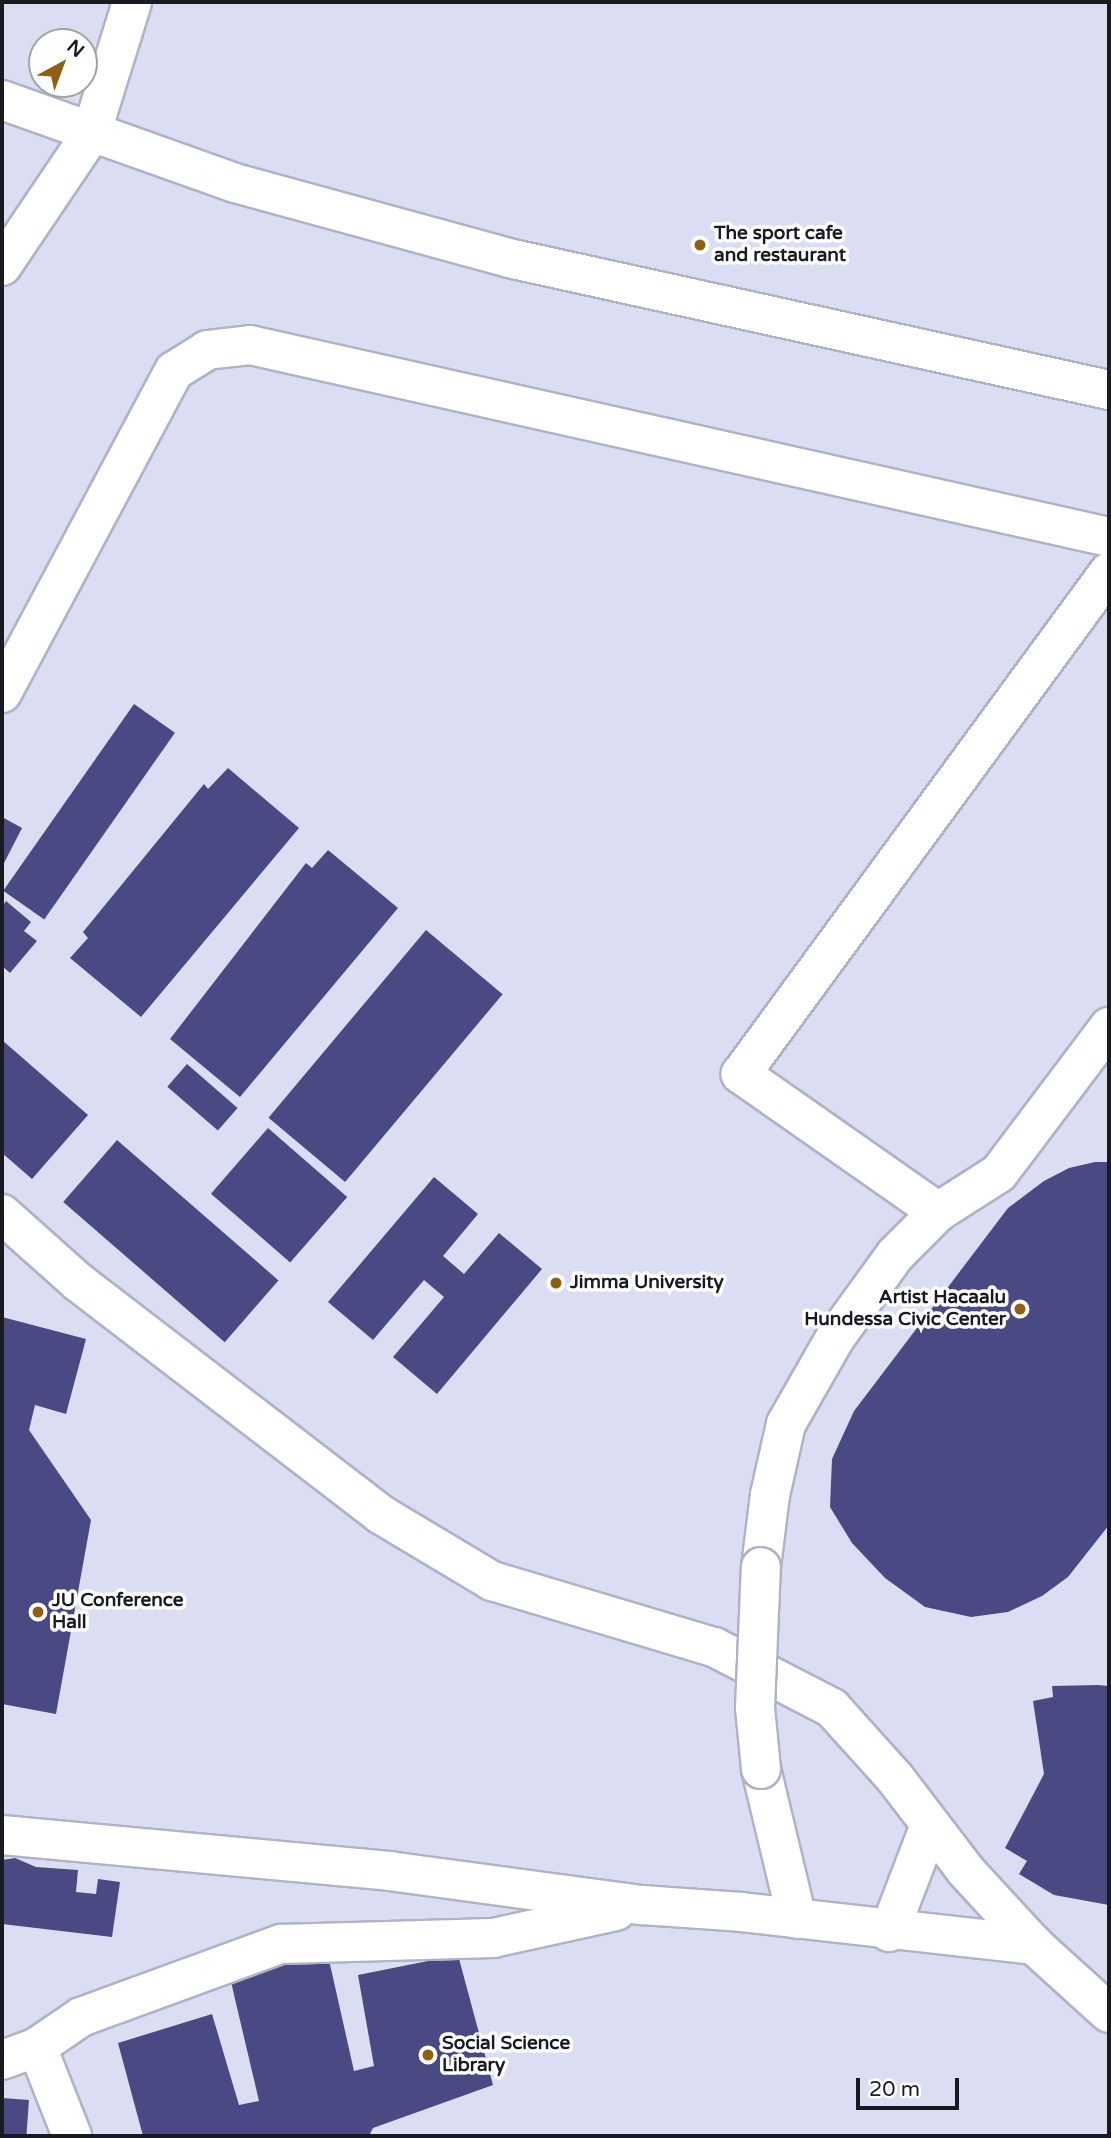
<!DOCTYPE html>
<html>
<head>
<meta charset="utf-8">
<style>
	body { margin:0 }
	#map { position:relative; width:1111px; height:2138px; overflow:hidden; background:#dbddf2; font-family:"Varela Round",sans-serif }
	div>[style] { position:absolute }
	.building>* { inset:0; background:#494a84; transform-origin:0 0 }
	.roads { filter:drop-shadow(2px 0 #b0b2c6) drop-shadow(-2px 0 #b0b2c6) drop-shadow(0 2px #b0b2c6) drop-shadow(0 -2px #b0b2c6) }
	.minor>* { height:38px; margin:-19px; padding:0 19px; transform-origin:19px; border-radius:19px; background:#fff }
	.bridges { filter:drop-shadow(2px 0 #b0b2c6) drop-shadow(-2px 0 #b0b2c6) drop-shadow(0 2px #b0b2c6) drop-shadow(0 -2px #b0b2c6) }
	.minor-bridge>* { height:38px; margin:-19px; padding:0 19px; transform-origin:19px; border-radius:19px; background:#fff }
	.dots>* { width:19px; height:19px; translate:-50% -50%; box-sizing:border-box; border:4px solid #fff; border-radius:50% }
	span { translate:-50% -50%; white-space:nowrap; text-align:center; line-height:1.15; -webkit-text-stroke:7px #fff; paint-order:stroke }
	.poi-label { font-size:19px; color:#191a22; font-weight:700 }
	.left { translate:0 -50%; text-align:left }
	.right { translate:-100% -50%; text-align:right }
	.frame { position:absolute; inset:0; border:4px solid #191a22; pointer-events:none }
	.north { position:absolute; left:28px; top:28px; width:70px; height:70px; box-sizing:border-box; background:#fff; border:2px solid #a3a3a7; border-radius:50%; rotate:41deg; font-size:19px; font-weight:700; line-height:28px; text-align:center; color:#191a22 }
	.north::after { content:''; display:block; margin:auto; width:24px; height:32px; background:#925f11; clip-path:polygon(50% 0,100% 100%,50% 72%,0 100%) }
	.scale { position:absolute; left:856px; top:2078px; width:103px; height:32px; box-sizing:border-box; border:4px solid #191a22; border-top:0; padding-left:9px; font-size:21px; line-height:24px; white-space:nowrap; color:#191a22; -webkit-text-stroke:5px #fff; paint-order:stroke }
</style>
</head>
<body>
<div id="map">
	<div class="building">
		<div style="left:134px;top:704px;width:50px;height:228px;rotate:35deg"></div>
		<div style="clip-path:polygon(228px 768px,299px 828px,141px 1017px,70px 958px,88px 938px,83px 932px,204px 784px,208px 789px)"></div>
		<div style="clip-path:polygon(2px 817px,22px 828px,2px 867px)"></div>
		<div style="clip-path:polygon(328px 850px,398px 908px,240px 1097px,170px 1039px,306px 863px,312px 868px)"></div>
		<div style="clip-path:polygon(6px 901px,31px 922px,24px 931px,37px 941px,10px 973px,2px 966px,2px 907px)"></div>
		<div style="left:426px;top:930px;width:100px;height:245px;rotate:40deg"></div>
		<div style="clip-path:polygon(2px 1040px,88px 1115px,32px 1179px,2px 1153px)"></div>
		<div style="left:187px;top:1064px;width:67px;height:30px;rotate:41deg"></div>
		<div style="left:268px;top:1128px;width:105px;height:87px;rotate:41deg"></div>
		<div style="left:117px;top:1140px;width:214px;height:82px;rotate:41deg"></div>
		<div style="clip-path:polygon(1095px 1162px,1109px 1162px,1109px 1525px,1068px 1577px,1042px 1596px,1008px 1612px,971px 1617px,925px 1607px,885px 1578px,852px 1543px,830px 1507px,832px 1459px,854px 1411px,1008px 1208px,1044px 1181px,1069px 1168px)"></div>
		<div style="clip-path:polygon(434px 1177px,478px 1214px,443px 1256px,464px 1274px,499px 1233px,542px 1269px,437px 1394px,393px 1357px,444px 1297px,424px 1280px,373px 1340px,328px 1302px)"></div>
		<div style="clip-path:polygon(2px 1317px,86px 1339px,66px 1414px,35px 1405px,29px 1430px,91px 1520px,56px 1714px,2px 1704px)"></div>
		<div style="clip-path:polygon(1098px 1685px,1109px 1686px,1109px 1905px,1054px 1895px,1019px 1874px,1027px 1861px,1005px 1848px,1044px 1774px,1033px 1701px,1053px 1697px,1052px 1686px)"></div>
		<div style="clip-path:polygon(15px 1858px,36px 1867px,78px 1870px,76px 1892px,96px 1894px,98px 1879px,120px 1882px,112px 1937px,2px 1924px,2px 1860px)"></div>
		<div style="clip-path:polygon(327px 1951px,354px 2071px,374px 2066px,358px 1975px,458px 1955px,493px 2085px,373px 2128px,369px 2136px,143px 2136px,118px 2043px,212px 2014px,239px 2105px,259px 2101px,231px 1982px)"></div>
		<div style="left:2px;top:2098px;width:27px;height:38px;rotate:4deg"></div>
	</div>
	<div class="roads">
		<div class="minor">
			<div style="left:2px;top:100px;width:247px;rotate:19.6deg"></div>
			<div style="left:235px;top:183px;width:288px;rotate:15.3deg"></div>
			<div style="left:513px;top:259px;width:610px;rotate:12.4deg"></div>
			<div style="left:2px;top:266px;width:159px;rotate:-56deg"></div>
			<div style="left:91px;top:134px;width:138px;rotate:-72.7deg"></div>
			<div style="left:2px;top:693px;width:365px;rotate:-61.9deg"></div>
			<div style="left:174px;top:371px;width:39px;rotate:-32deg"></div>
			<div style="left:207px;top:350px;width:43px;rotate:-6.6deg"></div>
			<div style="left:250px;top:345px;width:880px;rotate:12.6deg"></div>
			<div style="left:938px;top:1212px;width:241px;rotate:-145deg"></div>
			<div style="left:741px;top:1074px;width:622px;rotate:-53.76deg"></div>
			<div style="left:2px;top:1214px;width:102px;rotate:41.8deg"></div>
			<div style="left:78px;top:1282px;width:381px;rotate:37.5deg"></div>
			<div style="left:380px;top:1514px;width:131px;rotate:30.9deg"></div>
			<div style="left:492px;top:1581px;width:232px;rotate:16.6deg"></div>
			<div style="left:714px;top:1647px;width:133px;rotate:27.3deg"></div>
			<div style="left:832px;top:1708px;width:94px;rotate:48deg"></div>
			<div style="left:895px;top:1778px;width:117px;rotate:52.6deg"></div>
			<div style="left:966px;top:1871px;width:100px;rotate:47.4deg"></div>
			<div style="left:1034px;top:1945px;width:101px;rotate:42.2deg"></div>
			<div style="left:761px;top:1567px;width:73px;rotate:-82.9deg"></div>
			<div style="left:770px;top:1495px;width:73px;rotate:-77.3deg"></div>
			<div style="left:786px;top:1424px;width:99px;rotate:-60.3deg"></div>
			<div style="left:835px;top:1338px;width:102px;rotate:-54.1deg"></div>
			<div style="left:895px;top:1255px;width:61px;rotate:-45deg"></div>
			<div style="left:938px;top:1212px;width:72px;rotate:-32.6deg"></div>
			<div style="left:999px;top:1173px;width:183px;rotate:-53deg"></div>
			<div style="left:761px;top:1769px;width:154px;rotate:76.5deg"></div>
			<div style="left:2px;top:1835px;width:389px;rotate:5.3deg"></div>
			<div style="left:389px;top:1871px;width:255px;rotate:7.7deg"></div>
			<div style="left:642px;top:1905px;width:99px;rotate:4deg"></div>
			<div style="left:741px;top:1912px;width:295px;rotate:6.4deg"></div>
			<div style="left:889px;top:1932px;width:111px;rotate:-69deg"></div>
			<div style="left:37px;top:2047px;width:96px;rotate:68.5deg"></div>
			<div style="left:2px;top:2060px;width:37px;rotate:-20deg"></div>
			<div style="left:37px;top:2047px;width:53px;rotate:-34.3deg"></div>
			<div style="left:81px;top:2017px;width:213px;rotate:-20.1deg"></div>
			<div style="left:281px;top:1944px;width:212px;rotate:-1.6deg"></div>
			<div style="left:493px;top:1938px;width:126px;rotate:-12.4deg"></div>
		</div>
	</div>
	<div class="bridges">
		<div class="minor-bridge">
			<div style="left:761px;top:1769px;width:61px;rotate:-95.6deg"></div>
			<div style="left:755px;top:1708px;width:141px;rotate:-87.6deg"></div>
		</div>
	</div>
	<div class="dots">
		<div style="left:700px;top:245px;background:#925f11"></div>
		<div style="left:556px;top:1283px;background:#925f11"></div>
		<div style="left:1020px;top:1309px;background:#925f11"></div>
		<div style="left:38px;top:1612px;background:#925f11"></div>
		<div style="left:428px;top:2055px;background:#925f11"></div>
	</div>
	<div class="poi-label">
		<span class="left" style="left:714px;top:245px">The sport cafe<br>and restaurant</span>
		<span class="left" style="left:570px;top:1283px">Jimma University</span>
		<span class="right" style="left:1006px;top:1309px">Artist Hacaalu<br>Hundessa Civic Center</span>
		<span class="left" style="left:52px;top:1612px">JU Conference<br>Hall</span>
		<span class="left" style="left:442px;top:2055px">Social Science<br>Library</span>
	</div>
	<div class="frame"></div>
	<div class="north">N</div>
	<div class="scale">20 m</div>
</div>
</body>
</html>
